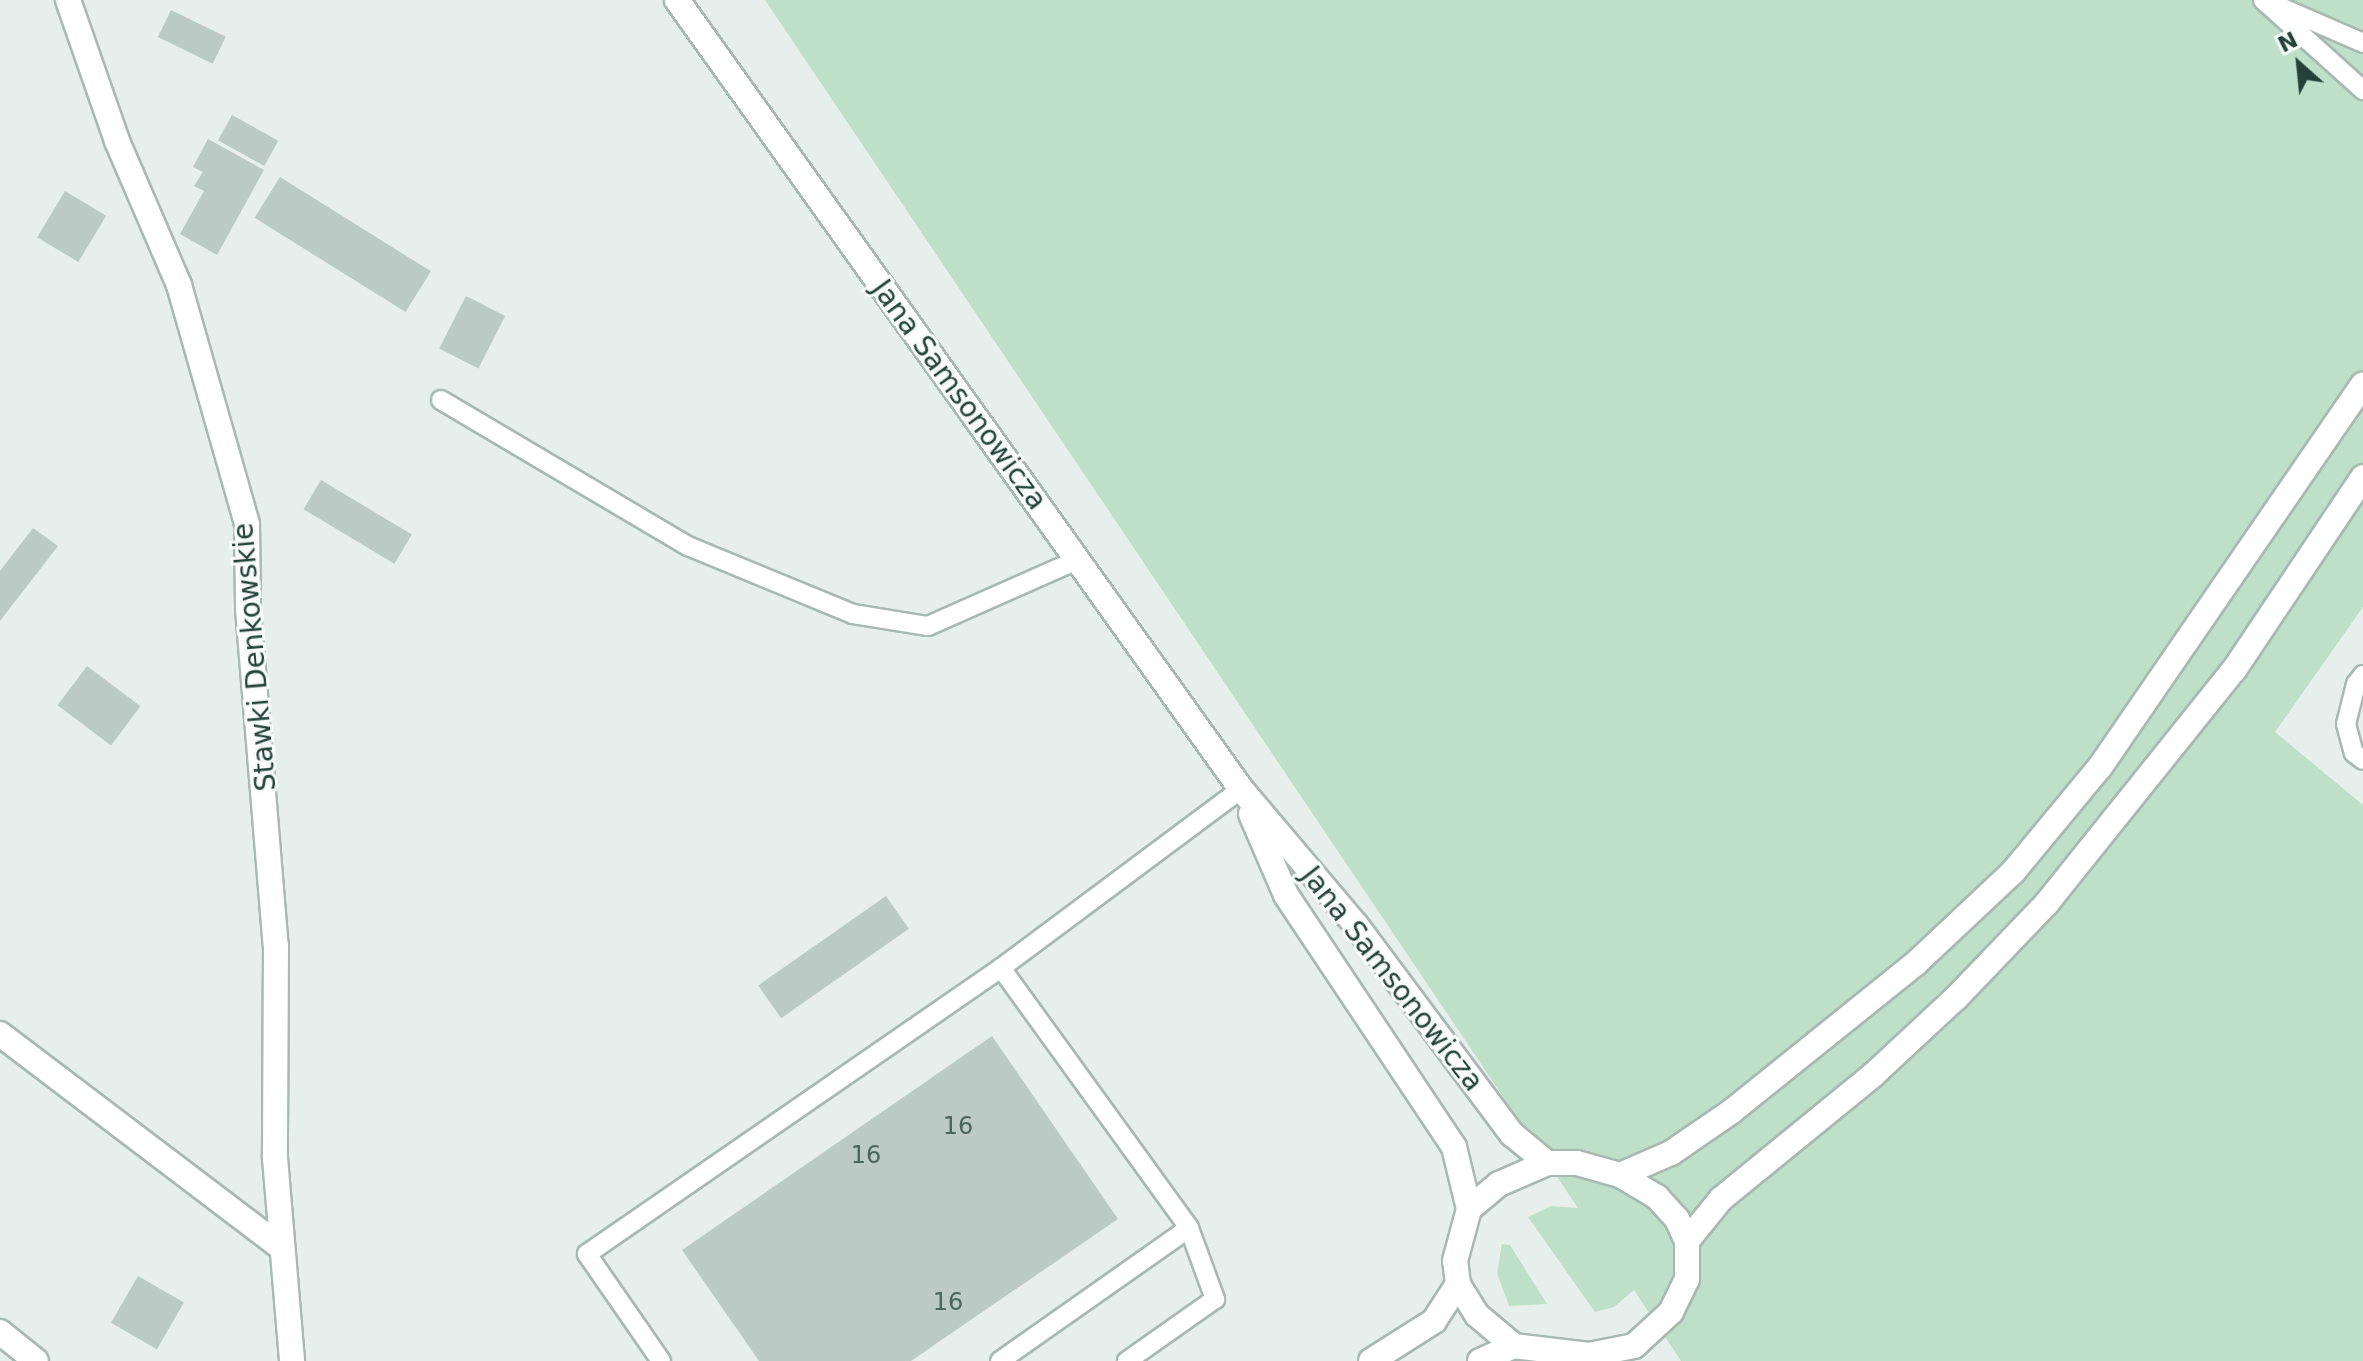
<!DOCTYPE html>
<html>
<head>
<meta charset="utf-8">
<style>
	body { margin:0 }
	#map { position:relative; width:2363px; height:1361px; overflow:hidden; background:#e6efeb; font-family:"DejaVu Sans",sans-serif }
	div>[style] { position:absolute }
	.green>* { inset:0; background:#bfe0c8 }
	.building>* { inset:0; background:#bbcac4; transform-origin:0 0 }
	.roads { filter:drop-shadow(2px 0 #a8b8b2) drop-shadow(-2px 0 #a8b8b2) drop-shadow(0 2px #a8b8b2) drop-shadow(0 -2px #a8b8b2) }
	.service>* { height:18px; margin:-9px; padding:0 9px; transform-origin:9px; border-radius:9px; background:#fff }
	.minor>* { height:24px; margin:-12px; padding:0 12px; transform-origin:12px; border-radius:12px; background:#fff }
	.tertiary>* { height:24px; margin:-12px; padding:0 12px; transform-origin:12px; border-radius:12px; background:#fff }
	.secondary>* { height:24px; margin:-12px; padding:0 12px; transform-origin:12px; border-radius:12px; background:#fff }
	span { translate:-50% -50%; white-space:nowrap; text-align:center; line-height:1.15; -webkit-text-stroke:6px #f7fbf9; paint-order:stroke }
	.number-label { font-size:24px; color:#4a645c }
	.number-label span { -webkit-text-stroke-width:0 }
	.street-label { font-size:28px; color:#24423a }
	.north { position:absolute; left:2259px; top:24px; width:80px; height:80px; -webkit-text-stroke:6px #f7fbf9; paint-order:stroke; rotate:333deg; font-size:22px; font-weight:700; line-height:32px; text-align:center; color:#24423a }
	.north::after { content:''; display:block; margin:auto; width:28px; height:36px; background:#24423a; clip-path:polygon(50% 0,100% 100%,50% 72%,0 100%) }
</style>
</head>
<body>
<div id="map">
	<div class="green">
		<div style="clip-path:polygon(765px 0,2363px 0,2363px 607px,2275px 732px,2363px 805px,2363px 1361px,1681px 1361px,1634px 1290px,1614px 1307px,1595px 1312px,1528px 1217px,1551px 1206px,1578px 1208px)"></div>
		<div style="clip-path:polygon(1502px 1244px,1510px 1245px,1547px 1304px,1509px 1306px,1497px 1273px)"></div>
	</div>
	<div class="building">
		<div style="left:171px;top:10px;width:61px;height:30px;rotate:26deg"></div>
		<div style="left:232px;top:115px;width:53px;height:29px;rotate:29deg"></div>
		<div style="clip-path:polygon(208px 139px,264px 170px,217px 255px,180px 234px,204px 191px,194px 186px,203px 172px,193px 167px)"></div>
		<div style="left:280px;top:177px;width:178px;height:48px;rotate:32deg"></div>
		<div style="left:65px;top:191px;width:48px;height:54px;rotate:31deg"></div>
		<div style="left:466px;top:296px;width:44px;height:59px;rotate:27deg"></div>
		<div style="left:321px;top:480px;width:106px;height:34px;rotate:31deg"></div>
		<div style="clip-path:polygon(33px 528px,58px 546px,0 621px,0 571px)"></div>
		<div style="left:87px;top:666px;width:67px;height:49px;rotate:37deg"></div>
		<div style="left:886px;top:896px;width:40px;height:156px;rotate:55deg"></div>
		<div style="clip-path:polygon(992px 1036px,1118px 1219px,911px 1361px,759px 1361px,682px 1250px)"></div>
		<div style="left:138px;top:1276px;width:53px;height:54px;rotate:30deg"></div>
	</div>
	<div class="roads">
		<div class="service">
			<div style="left:2263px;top:0;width:135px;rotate:42deg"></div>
			<div style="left:2278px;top:6px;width:93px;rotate:23.5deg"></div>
			<div style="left:441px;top:400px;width:287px;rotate:30.6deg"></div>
			<div style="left:688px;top:546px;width:178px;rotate:22.4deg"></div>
			<div style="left:853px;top:614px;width:76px;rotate:9.1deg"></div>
			<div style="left:928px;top:626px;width:163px;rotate:-23.9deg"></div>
			<div style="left:2363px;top:675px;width:11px;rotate:128deg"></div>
			<div style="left:2356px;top:684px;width:41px;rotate:104deg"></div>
			<div style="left:2346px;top:724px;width:30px;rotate:75deg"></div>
			<div style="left:2354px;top:753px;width:11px;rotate:38deg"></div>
			<div style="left:1001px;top:968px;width:299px;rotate:-36.7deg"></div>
			<div style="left:661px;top:1361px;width:130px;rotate:-124.7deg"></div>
			<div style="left:587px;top:1254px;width:503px;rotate:-34.64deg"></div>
			<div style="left:1001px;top:968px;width:321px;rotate:54.1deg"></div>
			<div style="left:1189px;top:1228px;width:76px;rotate:69.9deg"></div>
			<div style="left:1215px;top:1299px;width:108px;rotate:144.8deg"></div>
			<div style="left:1000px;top:1361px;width:231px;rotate:-35.1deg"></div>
		</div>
		<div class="minor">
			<div style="left:68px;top:0;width:149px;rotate:70.8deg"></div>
			<div style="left:117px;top:141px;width:157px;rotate:66.7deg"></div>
			<div style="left:179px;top:285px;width:248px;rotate:74.1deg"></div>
			<div style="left:247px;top:524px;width:85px;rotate:89.3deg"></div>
			<div style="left:248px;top:609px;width:338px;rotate:85.3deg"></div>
			<div style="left:276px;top:946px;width:212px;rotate:90.3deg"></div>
			<div style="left:275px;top:1158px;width:204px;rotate:85.2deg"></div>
			<div style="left:0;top:1034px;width:353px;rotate:37.2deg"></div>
			<div style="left:1620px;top:1175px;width:56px;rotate:-23.3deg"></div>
			<div style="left:1671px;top:1153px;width:74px;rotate:-34.5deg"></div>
			<div style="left:1732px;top:1111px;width:236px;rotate:-38.8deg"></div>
			<div style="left:1916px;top:963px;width:133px;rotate:-43.2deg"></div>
			<div style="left:2013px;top:872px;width:136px;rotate:-50.4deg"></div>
			<div style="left:2100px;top:767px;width:464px;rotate:-55.5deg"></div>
			<div style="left:1687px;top:1241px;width:54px;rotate:-51deg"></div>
			<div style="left:1721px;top:1199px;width:196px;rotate:-39.2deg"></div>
			<div style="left:1873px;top:1075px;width:113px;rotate:-42.9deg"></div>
			<div style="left:1956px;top:998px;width:132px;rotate:-46.2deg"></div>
			<div style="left:2047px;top:903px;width:299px;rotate:-51.3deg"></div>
			<div style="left:2234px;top:670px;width:232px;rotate:-56.2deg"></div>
			<div style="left:0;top:1332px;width:46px;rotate:38.9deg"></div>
		</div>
		<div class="tertiary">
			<div style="left:1371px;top:1361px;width:75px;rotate:-32.4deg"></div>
			<div style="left:1434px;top:1321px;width:44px;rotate:-57deg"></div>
			<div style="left:1480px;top:1361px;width:37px;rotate:-24deg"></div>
		</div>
		<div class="secondary">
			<div style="left:677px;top:0;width:970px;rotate:54.44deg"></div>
			<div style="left:1241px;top:789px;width:178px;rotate:49.8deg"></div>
			<div style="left:1356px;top:925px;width:261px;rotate:53.3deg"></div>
			<div style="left:1512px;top:1134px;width:45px;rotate:39.6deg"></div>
			<div style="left:1251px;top:814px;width:88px;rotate:66.6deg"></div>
			<div style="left:1286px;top:895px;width:303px;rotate:56.3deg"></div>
			<div style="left:1454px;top:1147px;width:64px;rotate:76.4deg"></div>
			<div style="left:1547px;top:1163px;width:30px"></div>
			<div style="left:1577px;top:1163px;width:45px;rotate:15.6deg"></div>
			<div style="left:1620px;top:1175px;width:43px;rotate:30.7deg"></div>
			<div style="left:1657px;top:1197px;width:30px;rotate:48deg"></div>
			<div style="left:1677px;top:1219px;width:24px;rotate:66deg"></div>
			<div style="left:1687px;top:1241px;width:38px;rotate:90deg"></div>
			<div style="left:1687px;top:1279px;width:37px;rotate:116deg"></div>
			<div style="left:1671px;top:1312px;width:50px;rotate:137.4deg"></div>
			<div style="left:1634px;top:1346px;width:46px;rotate:168.7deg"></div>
			<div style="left:1589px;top:1355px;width:76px;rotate:-173.2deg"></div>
			<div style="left:1514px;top:1346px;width:48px;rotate:-140deg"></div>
			<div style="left:1477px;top:1315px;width:36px;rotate:-122deg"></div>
			<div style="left:1458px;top:1284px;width:23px;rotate:-97deg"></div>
			<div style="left:1455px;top:1261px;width:54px;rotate:-74.9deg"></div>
			<div style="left:1469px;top:1209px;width:39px;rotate:-40deg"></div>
			<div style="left:1499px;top:1184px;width:52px;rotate:-23.6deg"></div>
		</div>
	</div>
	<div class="number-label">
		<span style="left:958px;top:1127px">16</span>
		<span style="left:866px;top:1156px">16</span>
		<span style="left:948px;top:1303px">16</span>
	</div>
	<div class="street-label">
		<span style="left:959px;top:395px;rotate:54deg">Jana Samsonowicza</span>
		<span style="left:255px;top:657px;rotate:-95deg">Stawki Denkowskie</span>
		<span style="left:1392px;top:979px;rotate:52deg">Jana Samsonowicza</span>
	</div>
	<div class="north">N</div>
</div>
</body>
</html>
